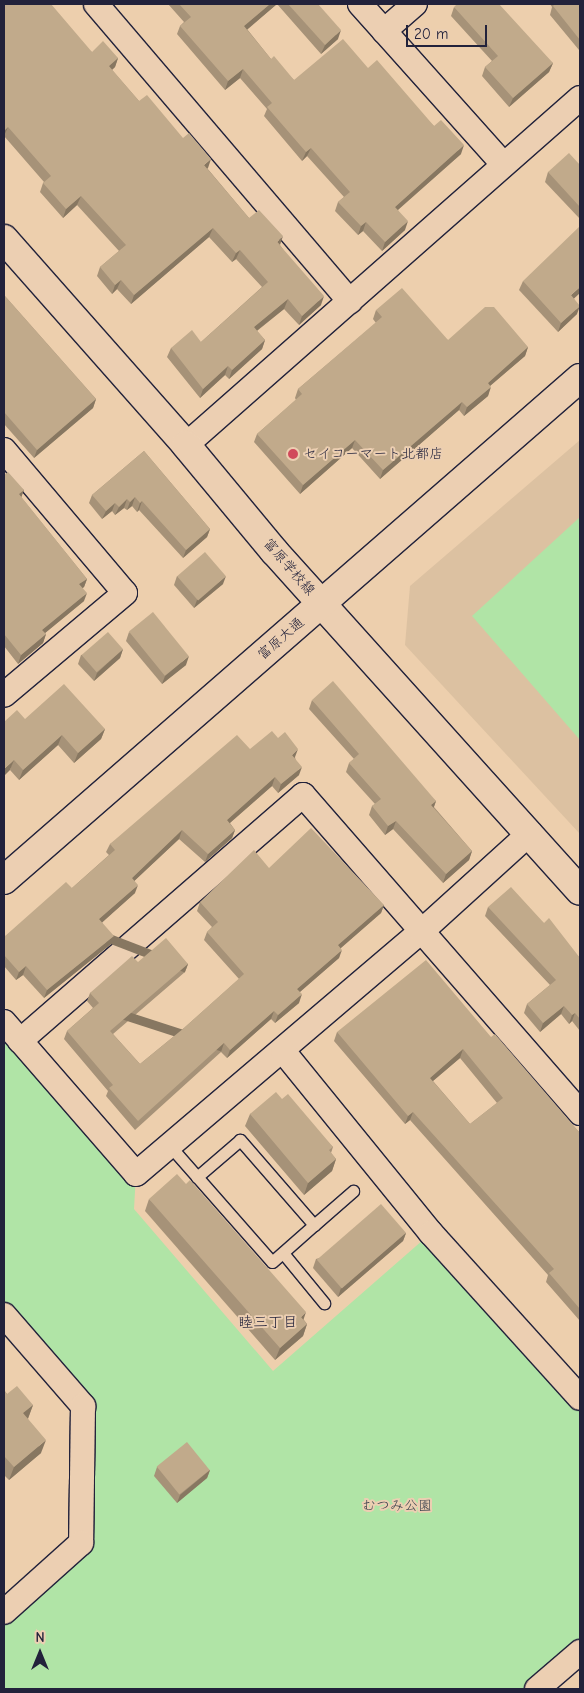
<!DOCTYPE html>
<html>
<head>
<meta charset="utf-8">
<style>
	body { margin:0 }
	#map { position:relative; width:584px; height:1693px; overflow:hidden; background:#edcfad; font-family:"Comic Neue","Klee One",sans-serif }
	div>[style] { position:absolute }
	.built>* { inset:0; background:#dcc1a1 }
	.green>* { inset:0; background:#b0e4a6 }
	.roads { filter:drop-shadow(1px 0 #22223b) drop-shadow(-1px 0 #22223b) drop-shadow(0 1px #22223b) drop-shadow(0 -1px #22223b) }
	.lane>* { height:11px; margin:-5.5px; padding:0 5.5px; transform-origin:5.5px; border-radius:5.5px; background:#eccfb2 }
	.street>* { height:24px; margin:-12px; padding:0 12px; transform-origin:12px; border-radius:12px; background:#eccfb2 }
	.secondary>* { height:28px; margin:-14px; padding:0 14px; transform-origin:14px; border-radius:14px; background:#eccfb2 }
	.wall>* { inset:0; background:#a69278 }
	.shaded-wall>* { inset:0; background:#877761; transform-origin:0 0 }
	.building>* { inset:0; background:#c1aa8b; transform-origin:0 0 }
	.dots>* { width:14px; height:14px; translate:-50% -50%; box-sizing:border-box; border:2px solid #eccfb2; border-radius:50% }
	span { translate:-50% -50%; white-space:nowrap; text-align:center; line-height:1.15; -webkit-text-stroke:4px #eccfb2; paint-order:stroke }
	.poi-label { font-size:14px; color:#22223b }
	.left { translate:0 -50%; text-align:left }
	.street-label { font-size:14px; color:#22223b }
	.park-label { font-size:14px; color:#373f4b }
	.neighbourhood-label { font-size:15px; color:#22223b }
	.frame { position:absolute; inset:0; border:5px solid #22223b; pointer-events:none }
	.north { position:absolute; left:15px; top:1628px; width:50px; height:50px; -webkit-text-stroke:4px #eccfb2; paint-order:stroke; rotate:0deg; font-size:14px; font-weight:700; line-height:20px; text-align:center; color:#22223b }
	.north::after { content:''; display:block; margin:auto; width:18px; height:22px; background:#22223b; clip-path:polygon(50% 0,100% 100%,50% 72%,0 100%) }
	.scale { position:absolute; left:406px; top:25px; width:81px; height:22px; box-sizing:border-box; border:2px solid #22223b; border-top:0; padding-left:6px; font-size:15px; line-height:18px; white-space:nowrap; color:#22223b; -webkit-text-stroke:4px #eccfb2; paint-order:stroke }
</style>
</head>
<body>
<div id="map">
	<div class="built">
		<div style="clip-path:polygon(580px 440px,580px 834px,405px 645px,410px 586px)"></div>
	</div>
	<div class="green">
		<div style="clip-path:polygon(580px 517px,580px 740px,472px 616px)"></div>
		<div style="clip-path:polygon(4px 1022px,136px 1174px,134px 1209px,273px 1371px,431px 1233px,580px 1400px,580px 1652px,537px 1689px,4px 1689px,4px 1612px,81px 1543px,83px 1406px,4px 1315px)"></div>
	</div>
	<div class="roads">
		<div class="lane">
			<div style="left:170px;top:1146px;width:154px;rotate:48.7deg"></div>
			<div style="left:272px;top:1262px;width:56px;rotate:-41.4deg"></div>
			<div style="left:314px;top:1225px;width:113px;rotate:-131deg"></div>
			<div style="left:240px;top:1140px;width:57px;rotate:139.3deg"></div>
			<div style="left:314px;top:1225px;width:52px;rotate:-41.1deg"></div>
			<div style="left:283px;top:1253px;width:65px;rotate:50.6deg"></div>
		</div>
		<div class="street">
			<div style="left:96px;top:4px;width:391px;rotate:49.5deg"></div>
			<div style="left:360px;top:4px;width:215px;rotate:48.2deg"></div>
			<div style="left:384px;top:31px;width:41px;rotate:-41.1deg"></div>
			<div style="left:186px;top:445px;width:525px;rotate:-41.37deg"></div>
			<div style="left:4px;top:450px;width:187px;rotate:49.8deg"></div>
			<div style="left:125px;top:593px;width:158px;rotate:139.9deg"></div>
			<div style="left:4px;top:1022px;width:201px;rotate:49deg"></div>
			<div style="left:136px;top:1174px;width:375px;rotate:-40.4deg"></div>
			<div style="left:422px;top:931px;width:146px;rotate:-42.2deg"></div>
			<div style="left:20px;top:1041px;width:375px;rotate:-41deg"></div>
			<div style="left:303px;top:795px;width:422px;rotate:48.9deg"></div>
			<div style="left:283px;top:1051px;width:235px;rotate:50.9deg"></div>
			<div style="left:431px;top:1233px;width:222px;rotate:47.9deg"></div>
			<div style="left:4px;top:1315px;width:121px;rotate:49deg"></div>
			<div style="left:83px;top:1406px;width:137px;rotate:90.8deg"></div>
			<div style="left:81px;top:1543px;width:103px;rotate:138.1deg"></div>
			<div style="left:537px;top:1689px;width:57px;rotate:-40.7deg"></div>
		</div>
		<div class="secondary">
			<div style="left:4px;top:239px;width:275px;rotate:48.5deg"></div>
			<div style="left:186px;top:445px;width:138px;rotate:50.3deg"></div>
			<div style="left:274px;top:551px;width:457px;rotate:48deg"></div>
			<div style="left:4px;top:880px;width:764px;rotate:-41.07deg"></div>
		</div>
	</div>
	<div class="wall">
		<div style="clip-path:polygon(4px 4px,92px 52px,118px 58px,115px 67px,112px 70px,139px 101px,207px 168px,249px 218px,280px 245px,321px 305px,299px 325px,284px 309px,257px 331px,265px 340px,262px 349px,229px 379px,225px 375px,200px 398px,167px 357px,171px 348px,201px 342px,262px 287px,236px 259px,232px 262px,209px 237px,131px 304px,117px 289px,112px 294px,97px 276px,100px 267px,119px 251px,77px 205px,63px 218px,40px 192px,43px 183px,44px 182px,4px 136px,4px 137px)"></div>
		<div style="clip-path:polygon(168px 4px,318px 4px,338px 39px,321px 54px,277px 4px,247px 29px,271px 59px,294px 80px,368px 68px,434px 126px,461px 154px,398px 210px,405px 230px,382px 251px,363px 231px,358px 235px,335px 211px,338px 202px,344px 197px,307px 156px,302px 161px,264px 116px,267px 109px,240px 78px,225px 90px,177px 34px,180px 26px,184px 22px)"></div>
		<div style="clip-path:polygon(550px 4px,580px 4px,580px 49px,579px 50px,550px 15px,552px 7px)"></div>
		<div style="clip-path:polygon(454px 7px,553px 63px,549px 72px,509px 107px,482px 76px,485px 67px,492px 61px,451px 16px)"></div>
		<div style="clip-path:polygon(580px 165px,580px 219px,545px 182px,548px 172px)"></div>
		<div style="clip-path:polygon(523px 281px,574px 298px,577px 314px,558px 332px,519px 290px)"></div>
		<div style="clip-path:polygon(4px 295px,96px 399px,93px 408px,34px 458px,4px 424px)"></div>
		<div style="clip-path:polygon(376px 310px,448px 340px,528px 347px,525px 356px,490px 386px,488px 396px,464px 416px,459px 410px,380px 479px,352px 448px,300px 494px,254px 442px,257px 434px,296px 400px,295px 398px,298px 389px,376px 323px,373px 319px)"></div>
		<div style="clip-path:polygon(144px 451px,210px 529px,207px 537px,183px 558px,139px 510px,137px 512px,132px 506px,127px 510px,124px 508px,115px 515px,112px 511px,102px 519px,89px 503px,92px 495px)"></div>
		<div style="clip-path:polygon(4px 475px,24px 490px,21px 497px,87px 579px,84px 587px,82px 588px,84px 601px,45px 633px,46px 634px,43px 643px,18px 664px,4px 646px)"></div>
		<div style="clip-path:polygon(177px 576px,223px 584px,194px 608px,174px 585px)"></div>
		<div style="clip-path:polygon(129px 632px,186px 665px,162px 684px,126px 641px)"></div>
		<div style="clip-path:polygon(123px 649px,120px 658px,94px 681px,78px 664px,81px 655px)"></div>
		<div style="clip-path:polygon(312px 700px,436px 801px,434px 807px,472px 851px,469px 860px,443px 883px,393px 829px,385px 835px,369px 815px,372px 806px,375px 804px,346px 772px,349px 763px,354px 759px,309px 709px)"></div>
		<div style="clip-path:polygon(25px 719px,105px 729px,101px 739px,74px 763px,58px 745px,19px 780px,10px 770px)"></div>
		<div style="clip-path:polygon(250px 749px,295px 757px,299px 775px,278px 793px,272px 786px,230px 823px,235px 830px,232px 838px,205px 862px,179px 839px,134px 881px,135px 893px,102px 922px,111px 944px,44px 998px,23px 975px,16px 980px,4px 966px,4px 937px,72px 888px,109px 855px,106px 852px,110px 844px)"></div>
		<div style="clip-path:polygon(269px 868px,384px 905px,381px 913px,341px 948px,339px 958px,300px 992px,299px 1003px,275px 1023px,271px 1019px,227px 1058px,221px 1052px,135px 1130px,106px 1096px,108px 1091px,64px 1039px,67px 1031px,93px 1008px,87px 1001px,90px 993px,138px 962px,188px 964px,185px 972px,113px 1034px,140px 1064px,184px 1028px,239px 979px,204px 940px,207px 932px,212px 927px,197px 911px,200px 902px)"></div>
		<div style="clip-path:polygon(488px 907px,544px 923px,580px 958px,580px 1031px,572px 1021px,569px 1024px,561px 1014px,540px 1032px,524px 1013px,527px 1004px,550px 985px,485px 916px)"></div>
		<div style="clip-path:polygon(evenodd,337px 1032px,491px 1037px,580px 1133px,580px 1321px,546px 1282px,548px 1275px,410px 1120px,405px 1124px,334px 1041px,337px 1032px,460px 1058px,497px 1103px,470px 1124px,433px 1081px,460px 1058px)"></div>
		<div style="clip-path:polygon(282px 1099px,333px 1147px,331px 1153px,336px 1159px,332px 1171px,304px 1195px,245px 1126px,250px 1114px)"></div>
		<div style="clip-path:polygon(149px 1199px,304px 1320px,307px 1324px,303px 1336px,275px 1360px,145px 1211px)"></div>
		<div style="clip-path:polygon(406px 1233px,403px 1241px,338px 1297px,313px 1268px,316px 1259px)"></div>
		<div style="clip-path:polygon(4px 1390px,7px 1394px,33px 1405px,28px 1419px,41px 1453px,9px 1480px,4px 1475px)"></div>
		<div style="clip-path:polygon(157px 1467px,210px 1470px,207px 1478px,177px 1503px,154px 1476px)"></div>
	</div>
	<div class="shaded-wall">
		<div style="clip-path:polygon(270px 4px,277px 4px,241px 35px,244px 26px)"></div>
		<div style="clip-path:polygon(341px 30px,338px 39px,321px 54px,325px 45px)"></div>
		<div style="clip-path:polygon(118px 58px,115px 67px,106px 75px,109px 66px)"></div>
		<div style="clip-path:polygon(553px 63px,549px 72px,509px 107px,513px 98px)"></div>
		<div style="clip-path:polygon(243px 69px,240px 78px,225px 90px,228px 81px)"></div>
		<div style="clip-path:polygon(8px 127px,4px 136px,4px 137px,4px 131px)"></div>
		<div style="clip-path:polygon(464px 145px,461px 154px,392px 215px,395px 207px)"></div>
		<div style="clip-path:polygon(311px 148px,307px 156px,302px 161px,306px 152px)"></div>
		<div style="clip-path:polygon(211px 159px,208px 168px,201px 174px,204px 165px)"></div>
		<div style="clip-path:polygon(81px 196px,77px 205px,63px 218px,66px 209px)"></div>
		<div style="clip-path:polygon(408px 221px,405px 230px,382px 251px,385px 242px)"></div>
		<div style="clip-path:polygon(366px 222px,363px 231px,358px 235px,361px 226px)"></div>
		<div style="clip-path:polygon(213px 228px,209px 237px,131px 304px,134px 295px)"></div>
		<div style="clip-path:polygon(283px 236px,280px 245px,277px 242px)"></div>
		<div style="clip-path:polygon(240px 250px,236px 259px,232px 262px,236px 253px)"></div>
		<div style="clip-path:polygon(121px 280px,117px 289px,112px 294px,115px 285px)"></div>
		<div style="clip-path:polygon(580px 287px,580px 293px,568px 304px,571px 295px)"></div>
		<div style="clip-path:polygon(324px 296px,321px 305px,299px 325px,302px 316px)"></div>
		<div style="clip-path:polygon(288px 299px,284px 309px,250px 336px,254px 327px)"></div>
		<div style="clip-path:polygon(580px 306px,577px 314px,558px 332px,561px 323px)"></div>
		<div style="clip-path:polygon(265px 340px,262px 349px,229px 379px,232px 370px)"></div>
		<div style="clip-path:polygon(528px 347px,525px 356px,484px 391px,488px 383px)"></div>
		<div style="clip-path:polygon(228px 366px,225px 375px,200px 398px,203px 389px)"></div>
		<div style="clip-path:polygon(491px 387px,488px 396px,464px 416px,467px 407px)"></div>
		<div style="clip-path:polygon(96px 399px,93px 408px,34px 458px,37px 450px)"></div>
		<div style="clip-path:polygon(462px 402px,459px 410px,380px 479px,383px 470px)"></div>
		<div style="clip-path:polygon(355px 440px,352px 448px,300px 494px,303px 485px)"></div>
		<div style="clip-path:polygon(24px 490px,21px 498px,19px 494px)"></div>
		<div style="clip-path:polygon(135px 497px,132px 506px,127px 510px,130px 502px)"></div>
		<div style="clip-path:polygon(127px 499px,124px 508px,115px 515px,119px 507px)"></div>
		<div style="clip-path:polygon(142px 501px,139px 510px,137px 512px,140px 503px)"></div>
		<div style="clip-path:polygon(115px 503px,112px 511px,102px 519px,106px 511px)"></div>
		<div style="clip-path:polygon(210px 529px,207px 537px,183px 558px,186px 550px)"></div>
		<div style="clip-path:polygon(226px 576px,223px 584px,194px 608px,197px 600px)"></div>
		<div style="clip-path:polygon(87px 579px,84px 587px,76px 593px,79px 584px)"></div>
		<div style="clip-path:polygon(87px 593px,84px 601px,39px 638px,42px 630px)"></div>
		<div style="clip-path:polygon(46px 634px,43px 643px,18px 664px,21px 655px)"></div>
		<div style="clip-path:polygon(123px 649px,120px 658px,94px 681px,97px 673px)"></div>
		<div style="clip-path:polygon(189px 656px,186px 665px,162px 684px,165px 676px)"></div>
		<div style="clip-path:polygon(105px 729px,101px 739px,74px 763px,78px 753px)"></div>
		<div style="clip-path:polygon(62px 735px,58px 745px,19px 780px,23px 770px)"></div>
		<div style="clip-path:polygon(298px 749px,295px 757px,289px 763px,292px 755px)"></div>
		<div style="clip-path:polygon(14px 760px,10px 770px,4px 776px,4px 769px)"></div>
		<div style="clip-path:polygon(302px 767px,299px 775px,278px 793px,281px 784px)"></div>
		<div style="clip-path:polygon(275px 777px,272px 786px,224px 828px,227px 820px)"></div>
		<div style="clip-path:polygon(436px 801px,433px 809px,431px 805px)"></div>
		<div style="clip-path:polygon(396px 821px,393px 829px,385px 835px,388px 826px)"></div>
		<div style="clip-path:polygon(182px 830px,179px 839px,129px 886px,132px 878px)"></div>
		<div style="clip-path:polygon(235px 830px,232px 838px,205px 862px,208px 854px)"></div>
		<div style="clip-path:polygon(472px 851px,469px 860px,443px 883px,446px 874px)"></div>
		<div style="clip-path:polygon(138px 885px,135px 893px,96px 928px,99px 919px)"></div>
		<div style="clip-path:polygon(384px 905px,381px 913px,335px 953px,338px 945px)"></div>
		<div style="clip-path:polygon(114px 936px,111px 944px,44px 998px,47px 990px)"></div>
		<div style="clip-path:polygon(342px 950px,339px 958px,294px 997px,297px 989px)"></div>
		<div style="left:188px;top:964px;width:9px;height:103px;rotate:111deg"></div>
		<div style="clip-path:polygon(26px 966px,23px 975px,16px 980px,19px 972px)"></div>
		<div style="clip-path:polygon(302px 994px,299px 1003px,275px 1023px,278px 1015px)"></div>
		<div style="clip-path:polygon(564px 1006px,561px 1014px,540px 1032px,543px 1023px)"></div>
		<div style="clip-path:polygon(274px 1011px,271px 1019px,227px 1058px,230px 1050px)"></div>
		<div style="clip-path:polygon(575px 1013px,572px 1021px,569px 1024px,572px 1015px)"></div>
		<div style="left:224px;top:1043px;width:9px;height:116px;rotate:108deg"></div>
		<div style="clip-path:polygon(463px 1049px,460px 1058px,427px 1086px,430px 1078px)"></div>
		<div style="clip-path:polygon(413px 1112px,410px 1120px,405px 1124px,408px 1116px)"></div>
		<div style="clip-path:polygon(336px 1159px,332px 1171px,304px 1195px,308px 1183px)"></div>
		<div style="clip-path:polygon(406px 1233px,403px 1241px,338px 1297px,341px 1288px)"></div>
		<div style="clip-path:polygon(306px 1312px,302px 1324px,301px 1317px)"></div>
		<div style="clip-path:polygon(307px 1324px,303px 1336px,275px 1360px,280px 1348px)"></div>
		<div style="clip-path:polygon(33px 1405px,28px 1418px,18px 1427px,23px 1413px)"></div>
		<div style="clip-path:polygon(46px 1440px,41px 1453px,9px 1480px,14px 1467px)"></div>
		<div style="clip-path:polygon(210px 1470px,207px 1478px,177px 1503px,180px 1495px)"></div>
	</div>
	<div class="building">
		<div style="clip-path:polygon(4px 4px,51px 4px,92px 52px,103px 41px,118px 58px,109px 66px,139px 101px,147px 95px,183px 138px,189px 133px,211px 159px,204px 165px,249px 218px,259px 210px,283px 236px,277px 242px,324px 296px,302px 316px,288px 299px,254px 327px,265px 340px,232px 370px,228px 366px,203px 389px,171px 348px,192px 330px,201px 342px,268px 282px,240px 250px,236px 253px,213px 228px,134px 295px,121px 280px,115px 285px,100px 267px,126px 245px,81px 196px,66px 209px,43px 183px,51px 176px,8px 127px,4px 131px,4px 98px,5px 97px,4px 95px)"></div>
		<div style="clip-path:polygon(179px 4px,270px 4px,244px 26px,271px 59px,274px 56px,294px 80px,343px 39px,368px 68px,377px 60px,434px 126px,441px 120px,464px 145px,395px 207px,408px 221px,385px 242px,366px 222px,361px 226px,338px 202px,350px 192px,311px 148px,306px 152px,267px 107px,272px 103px,243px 69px,228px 81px,180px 26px,191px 17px)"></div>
		<div style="clip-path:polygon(288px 4px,318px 4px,341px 30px,325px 45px)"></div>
		<div style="clip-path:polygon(457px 4px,499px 4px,553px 63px,513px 98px,485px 67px,498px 56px,454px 7px)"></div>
		<div style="clip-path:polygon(555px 4px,580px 4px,580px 40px,553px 6px)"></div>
		<div style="clip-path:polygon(569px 153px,580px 165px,580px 207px,548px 172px)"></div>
		<div style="clip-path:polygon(580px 226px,580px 287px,571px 295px,580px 306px,561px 323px,523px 281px)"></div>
		<div style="clip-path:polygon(402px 288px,448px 340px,485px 307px,494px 307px,528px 347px,488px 383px,491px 387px,467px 407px,462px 402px,383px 470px,355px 440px,303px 485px,257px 434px,302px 394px,298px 389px,382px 317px,376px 310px)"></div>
		<div style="clip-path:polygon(4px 295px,96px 399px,37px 450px,4px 412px)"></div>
		<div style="clip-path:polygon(144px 451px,210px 529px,186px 550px,142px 501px,140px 503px,135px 497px,130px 502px,127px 499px,119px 507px,115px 503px,106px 511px,92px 495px)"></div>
		<div style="clip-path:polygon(8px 472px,24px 490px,19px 494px,87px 579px,79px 584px,87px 593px,42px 630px,46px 634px,21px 655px,4px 634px,4px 475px)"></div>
		<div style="left:205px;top:552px;width:32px;height:37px;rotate:49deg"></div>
		<div style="left:153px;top:612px;width:57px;height:31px;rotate:51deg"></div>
		<div style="left:108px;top:632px;width:23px;height:35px;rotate:49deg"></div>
		<div style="clip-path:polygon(333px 681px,436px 801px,431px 805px,472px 851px,446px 874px,396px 821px,388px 826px,372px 806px,381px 799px,349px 763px,359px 754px,312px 700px)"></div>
		<div style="clip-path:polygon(64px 684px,105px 729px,78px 753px,62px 735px,23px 770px,14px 760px,4px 769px,4px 722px,17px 710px,25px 719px)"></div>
		<div style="clip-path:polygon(272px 731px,278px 738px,285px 732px,298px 749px,292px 755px,302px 767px,281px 784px,275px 777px,227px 820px,235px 830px,208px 854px,182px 830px,132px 878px,138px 885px,99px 919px,114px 936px,47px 990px,26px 966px,19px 972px,4px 955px,4px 937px,66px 882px,72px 888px,115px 850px,110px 844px,237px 735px,250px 749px)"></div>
		<div style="clip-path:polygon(311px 828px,384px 905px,338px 945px,342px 950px,297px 989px,302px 994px,278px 1015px,274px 1011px,230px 1050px,224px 1043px,138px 1121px,109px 1088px,113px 1085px,67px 1031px,99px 1003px,90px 993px,132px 956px,138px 962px,166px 938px,188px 964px,110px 1031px,140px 1064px,184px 1028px,244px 974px,207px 932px,218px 922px,200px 902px,254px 850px,269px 868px)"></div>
		<div style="clip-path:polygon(511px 887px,544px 923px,549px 918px,580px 958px,580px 1019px,575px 1013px,572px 1015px,564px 1006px,543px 1023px,527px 1004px,556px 980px,488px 907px)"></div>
		<div style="clip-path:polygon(evenodd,426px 960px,491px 1037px,495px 1034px,580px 1133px,580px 1309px,549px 1273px,554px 1269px,413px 1112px,408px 1116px,337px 1032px,426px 960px,463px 1049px,503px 1098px,470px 1124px,430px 1078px,463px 1049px)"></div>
		<div style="clip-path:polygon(276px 1092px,282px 1099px,288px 1094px,333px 1147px,329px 1150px,336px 1159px,308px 1183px,250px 1114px)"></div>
		<div style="clip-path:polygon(177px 1174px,186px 1184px,190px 1180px,306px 1312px,301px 1317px,307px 1324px,280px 1348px,149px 1199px)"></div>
		<div style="left:381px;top:1204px;width:38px;height:85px;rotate:49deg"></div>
		<div style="clip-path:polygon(17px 1386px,33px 1405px,23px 1413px,46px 1440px,14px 1467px,4px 1456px,4px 1390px,7px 1394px)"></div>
		<div style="left:187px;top:1442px;width:36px;height:39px;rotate:51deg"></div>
	</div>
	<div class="dots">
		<div style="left:293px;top:454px;background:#d1495b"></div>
	</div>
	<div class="poi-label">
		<span class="left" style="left:303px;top:454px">セイコーマート北都店</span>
	</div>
	<div class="street-label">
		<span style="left:289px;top:567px;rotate:49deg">富原学校線</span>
		<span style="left:281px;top:639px;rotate:-41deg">富原大通</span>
	</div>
	<div class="park-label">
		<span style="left:397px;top:1506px">むつみ公園</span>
	</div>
	<div class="neighbourhood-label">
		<span style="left:268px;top:1323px">睦三丁目</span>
	</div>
	<div class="frame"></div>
	<div class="north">N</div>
	<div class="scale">20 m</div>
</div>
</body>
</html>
